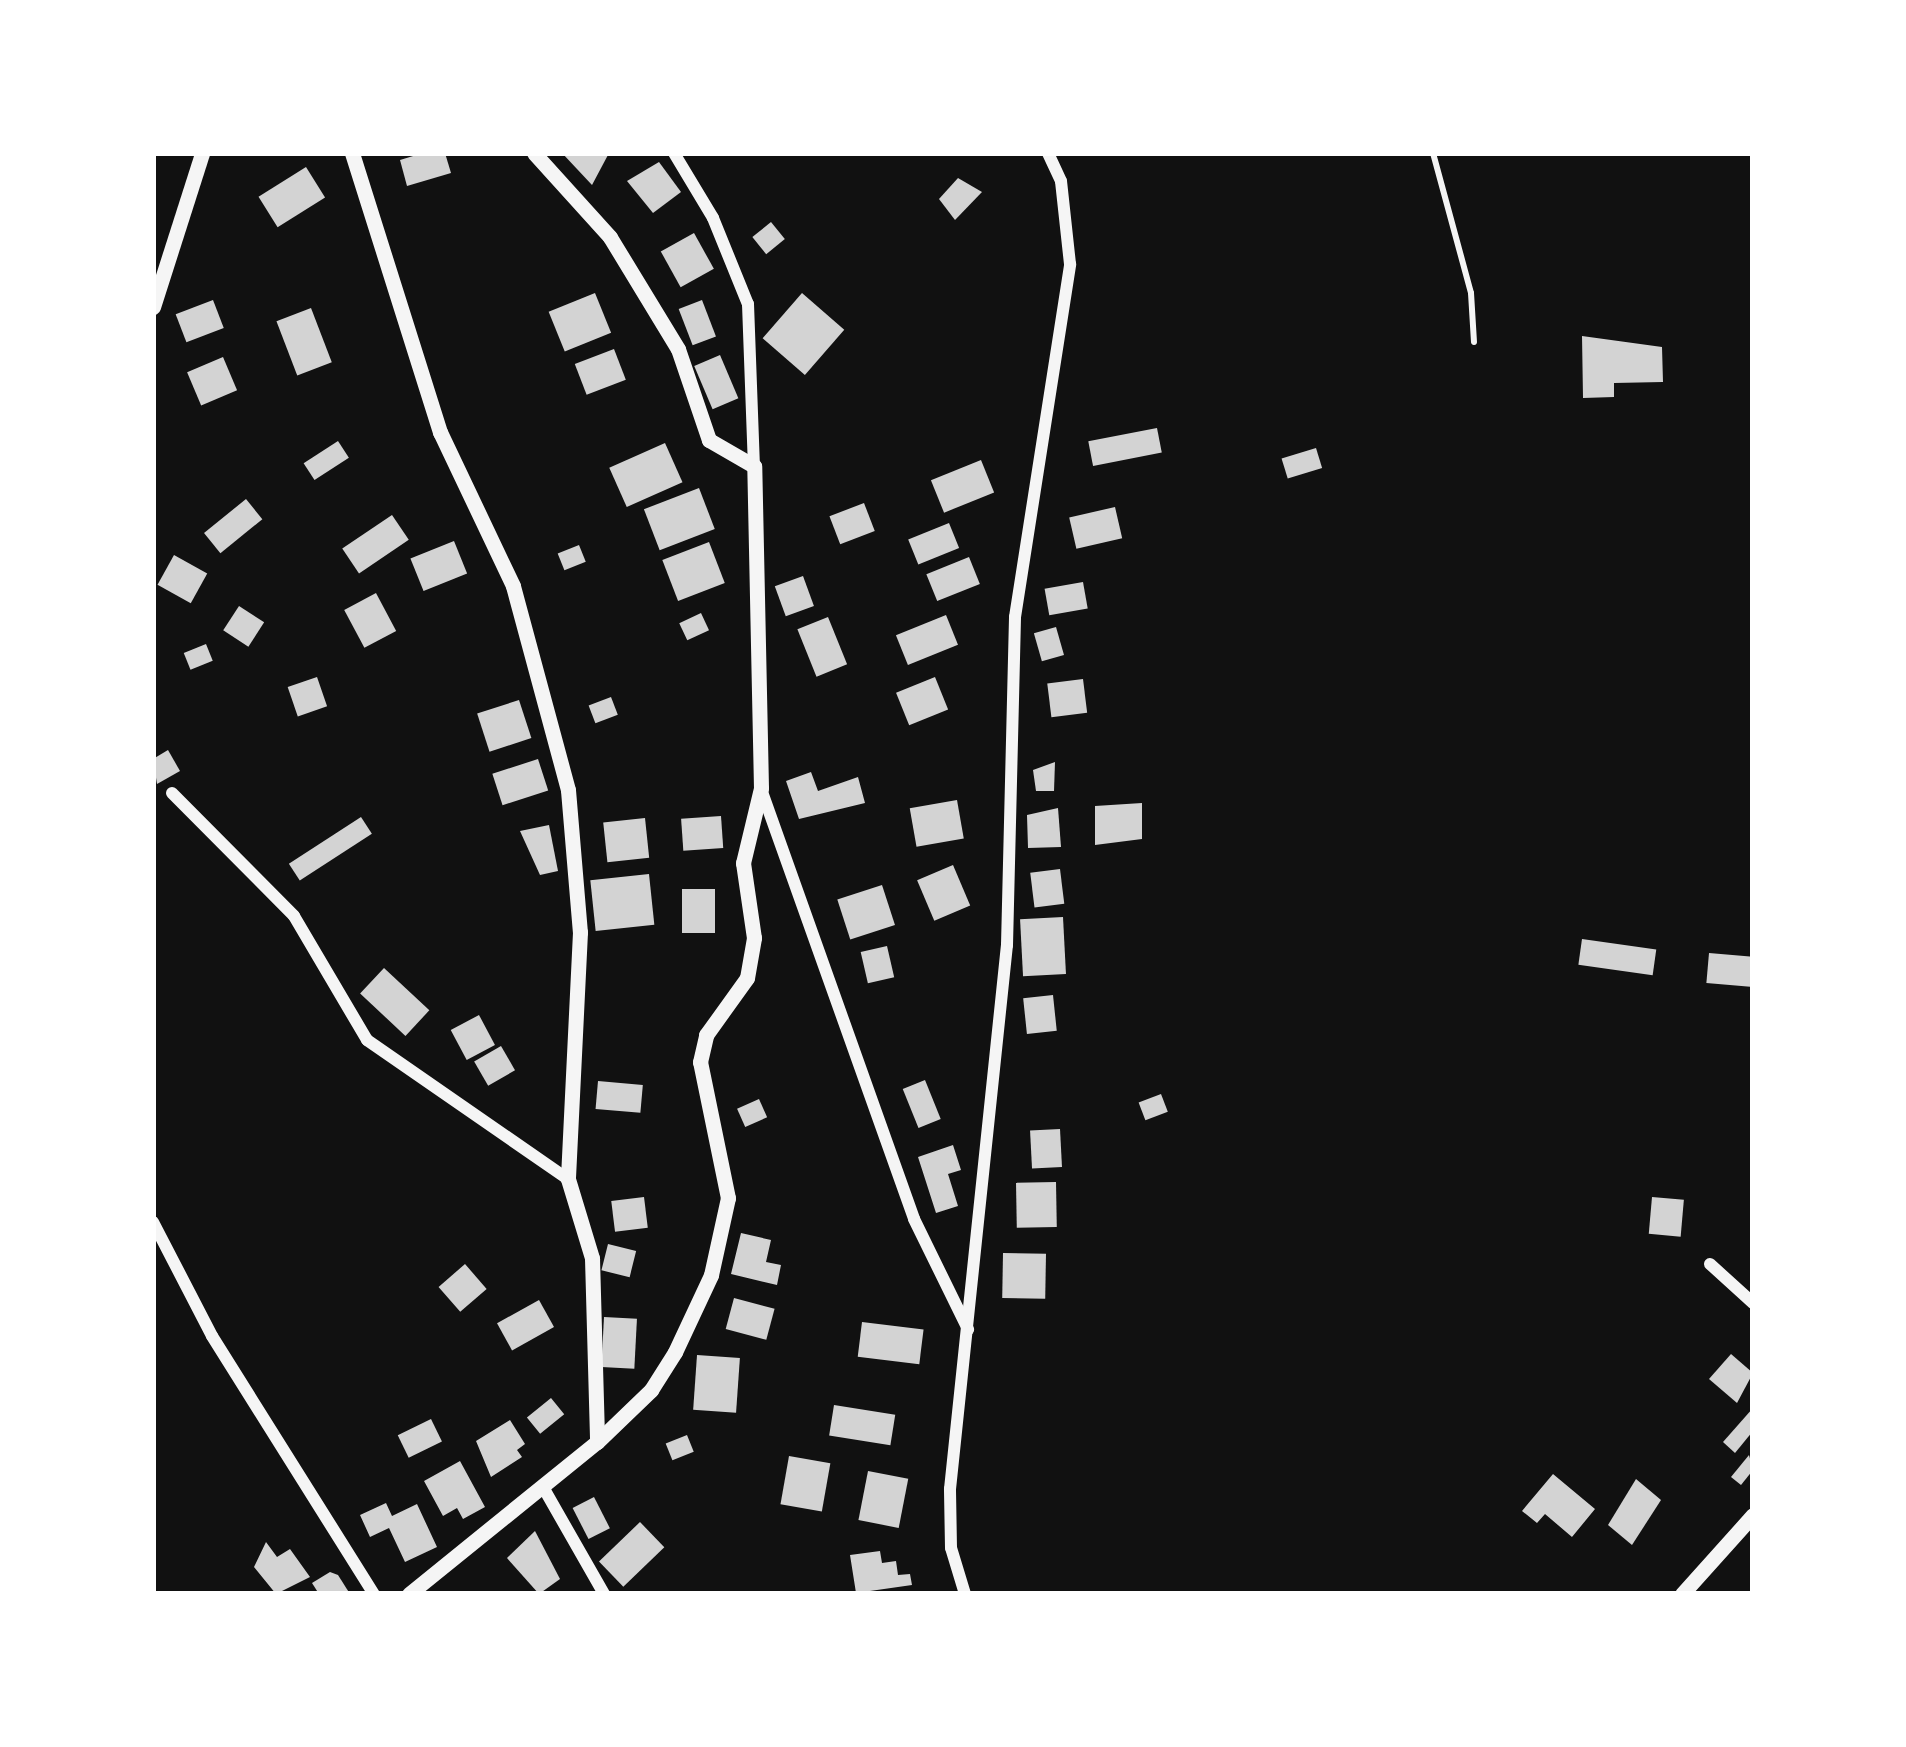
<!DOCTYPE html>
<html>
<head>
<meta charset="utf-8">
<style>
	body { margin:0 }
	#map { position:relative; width:1906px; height:1747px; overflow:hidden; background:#111; font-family:"Nunito Sans",sans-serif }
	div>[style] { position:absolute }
	.building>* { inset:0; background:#d3d3d3; transform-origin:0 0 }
	.service>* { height:6px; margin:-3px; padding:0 3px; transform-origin:3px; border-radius:3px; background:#f5f5f5 }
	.minor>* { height:12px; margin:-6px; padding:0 6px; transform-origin:6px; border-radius:6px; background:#f5f5f5 }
	.tertiary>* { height:15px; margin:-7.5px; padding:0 7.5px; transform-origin:7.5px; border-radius:7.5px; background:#f5f5f5 }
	span { translate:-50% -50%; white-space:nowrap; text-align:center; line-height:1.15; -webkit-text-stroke:9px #fff; paint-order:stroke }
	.frame { position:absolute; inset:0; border:156px solid #fff; pointer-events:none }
</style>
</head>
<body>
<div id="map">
	<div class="building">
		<div style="clip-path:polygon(423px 153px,445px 153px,451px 173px,407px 186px,400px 160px)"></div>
		<div style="clip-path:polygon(562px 153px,609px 153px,592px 185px)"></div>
		<div style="clip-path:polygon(659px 162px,681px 192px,653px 213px,627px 181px)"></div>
		<div style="left:306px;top:167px;width:36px;height:56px;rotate:58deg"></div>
		<div style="clip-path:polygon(958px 178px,982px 192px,955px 220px,939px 199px)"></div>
		<div style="left:771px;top:222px;width:22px;height:24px;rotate:51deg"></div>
		<div style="left:694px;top:233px;width:41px;height:38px;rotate:61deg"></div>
		<div style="left:595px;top:293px;width:43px;height:50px;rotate:68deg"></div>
		<div style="left:802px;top:293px;width:56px;height:60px;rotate:41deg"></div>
		<div style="left:213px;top:300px;width:30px;height:40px;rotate:69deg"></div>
		<div style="left:702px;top:300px;width:39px;height:25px;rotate:69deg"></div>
		<div style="left:311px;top:308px;width:58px;height:37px;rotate:69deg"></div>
		<div style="clip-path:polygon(1582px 336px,1662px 347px,1663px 382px,1614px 383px,1614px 397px,1583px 398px)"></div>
		<div style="left:614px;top:349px;width:33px;height:42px;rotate:69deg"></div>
		<div style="left:720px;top:355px;width:47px;height:28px;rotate:67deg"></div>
		<div style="left:223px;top:357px;width:36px;height:39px;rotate:67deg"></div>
		<div style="left:1157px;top:428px;width:25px;height:70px;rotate:79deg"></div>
		<div style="left:338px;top:441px;width:20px;height:41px;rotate:57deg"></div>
		<div style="left:665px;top:443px;width:43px;height:61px;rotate:66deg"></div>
		<div style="left:1316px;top:448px;width:21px;height:36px;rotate:73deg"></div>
		<div style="left:981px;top:460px;width:35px;height:54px;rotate:68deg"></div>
		<div style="left:699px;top:488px;width:44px;height:59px;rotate:69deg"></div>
		<div style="left:246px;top:499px;width:26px;height:54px;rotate:51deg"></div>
		<div style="left:864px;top:503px;width:30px;height:37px;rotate:69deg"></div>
		<div style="left:1115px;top:507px;width:32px;height:47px;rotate:77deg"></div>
		<div style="left:392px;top:515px;width:30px;height:60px;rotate:56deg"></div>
		<div style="left:949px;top:523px;width:27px;height:44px;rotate:68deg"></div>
		<div style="left:454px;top:541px;width:35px;height:47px;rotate:68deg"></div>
		<div style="left:709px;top:542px;width:44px;height:50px;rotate:69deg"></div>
		<div style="left:579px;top:545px;width:18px;height:23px;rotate:68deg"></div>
		<div style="left:174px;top:555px;width:38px;height:34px;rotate:29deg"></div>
		<div style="left:969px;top:557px;width:29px;height:46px;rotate:68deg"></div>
		<div style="left:803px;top:576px;width:32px;height:30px;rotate:70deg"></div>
		<div style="left:1083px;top:582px;width:27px;height:39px;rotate:80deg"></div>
		<div style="left:376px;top:593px;width:43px;height:36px;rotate:62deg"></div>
		<div style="left:239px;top:606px;width:30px;height:29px;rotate:33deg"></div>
		<div style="left:701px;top:613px;width:19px;height:24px;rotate:65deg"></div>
		<div style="left:946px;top:615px;width:32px;height:54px;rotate:68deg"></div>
		<div style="left:828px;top:617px;width:51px;height:33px;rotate:68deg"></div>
		<div style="left:1056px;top:627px;width:29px;height:23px;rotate:74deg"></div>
		<div style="left:206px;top:644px;width:18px;height:24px;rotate:68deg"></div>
		<div style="left:317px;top:677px;width:31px;height:31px;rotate:71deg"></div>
		<div style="left:935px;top:677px;width:35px;height:42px;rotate:68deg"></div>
		<div style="left:1083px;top:679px;width:34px;height:36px;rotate:83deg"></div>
		<div style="left:611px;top:697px;width:19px;height:24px;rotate:69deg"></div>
		<div style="left:519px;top:700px;width:40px;height:44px;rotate:72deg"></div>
		<div style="clip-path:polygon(168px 750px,180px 771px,157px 784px,153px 759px)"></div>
		<div style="left:538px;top:759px;width:33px;height:48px;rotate:72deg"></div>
		<div style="clip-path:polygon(1055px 762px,1054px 791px,1036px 791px,1033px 770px)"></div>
		<div style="clip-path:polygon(811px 772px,818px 791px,858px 777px,865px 803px,799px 819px,786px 781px)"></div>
		<div style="left:957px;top:800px;width:39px;height:48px;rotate:80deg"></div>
		<div style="clip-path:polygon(1142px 803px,1142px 839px,1095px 845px,1095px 806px)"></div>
		<div style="clip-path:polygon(1058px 808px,1061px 847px,1028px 848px,1027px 815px)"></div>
		<div style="left:721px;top:816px;width:32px;height:40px;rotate:86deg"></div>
		<div style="left:361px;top:817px;width:20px;height:86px;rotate:57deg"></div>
		<div style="left:645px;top:818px;width:40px;height:42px;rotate:84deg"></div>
		<div style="clip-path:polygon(549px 825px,558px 871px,540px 875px,520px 831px)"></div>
		<div style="left:953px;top:865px;width:44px;height:39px;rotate:67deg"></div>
		<div style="left:1060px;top:869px;width:35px;height:30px;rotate:83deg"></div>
		<div style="left:649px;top:874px;width:51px;height:59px;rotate:84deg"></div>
		<div style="left:882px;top:885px;width:42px;height:47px;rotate:72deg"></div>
		<div style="left:682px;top:889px;width:33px;height:44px"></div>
		<div style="left:1063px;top:917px;width:57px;height:43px;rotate:87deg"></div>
		<div style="left:1582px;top:939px;width:75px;height:26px;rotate:8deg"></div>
		<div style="left:887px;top:946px;width:32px;height:27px;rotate:77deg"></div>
		<div style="left:1709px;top:953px;width:44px;height:30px;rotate:5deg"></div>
		<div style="left:384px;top:968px;width:62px;height:35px;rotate:43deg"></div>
		<div style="left:1053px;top:995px;width:36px;height:30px;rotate:84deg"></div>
		<div style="left:479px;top:1015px;width:34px;height:32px;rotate:62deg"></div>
		<div style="left:501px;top:1046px;width:28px;height:31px;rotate:60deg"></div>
		<div style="left:925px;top:1080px;width:42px;height:24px;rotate:68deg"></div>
		<div style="left:598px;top:1081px;width:45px;height:28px;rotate:5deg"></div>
		<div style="left:1161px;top:1094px;width:19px;height:24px;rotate:69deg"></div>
		<div style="left:759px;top:1099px;width:20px;height:24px;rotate:66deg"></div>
		<div style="left:1060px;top:1129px;width:38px;height:30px;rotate:87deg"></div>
		<div style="clip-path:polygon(953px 1145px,961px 1170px,948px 1174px,958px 1206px,936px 1213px,918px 1157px)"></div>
		<div style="left:1056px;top:1182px;width:45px;height:40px;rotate:89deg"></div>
		<div style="left:644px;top:1197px;width:31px;height:33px;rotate:83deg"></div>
		<div style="left:1652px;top:1197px;width:32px;height:37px;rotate:5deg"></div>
		<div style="clip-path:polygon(741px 1233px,771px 1240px,766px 1262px,781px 1265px,777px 1285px,731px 1274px)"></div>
		<div style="left:608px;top:1244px;width:29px;height:27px;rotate:14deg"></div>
		<div style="left:1003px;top:1253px;width:43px;height:45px;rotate:1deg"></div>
		<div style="left:465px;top:1264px;width:33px;height:35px;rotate:49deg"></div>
		<div style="left:734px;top:1298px;width:42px;height:32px;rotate:15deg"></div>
		<div style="left:539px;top:1300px;width:31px;height:48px;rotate:61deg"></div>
		<div style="left:604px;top:1317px;width:33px;height:50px;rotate:3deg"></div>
		<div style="left:862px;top:1322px;width:62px;height:35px;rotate:7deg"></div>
		<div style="clip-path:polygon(1731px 1354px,1753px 1373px,1737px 1403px,1709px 1379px)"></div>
		<div style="left:697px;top:1355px;width:43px;height:55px;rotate:4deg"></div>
		<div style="left:551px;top:1398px;width:21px;height:31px;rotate:51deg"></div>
		<div style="left:834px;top:1405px;width:62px;height:31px;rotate:9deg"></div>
		<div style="clip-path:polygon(1753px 1408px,1753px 1431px,1735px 1453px,1723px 1442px)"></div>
		<div style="left:431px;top:1419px;width:25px;height:37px;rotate:64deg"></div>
		<div style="clip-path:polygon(510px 1420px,525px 1444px,517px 1450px,522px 1457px,491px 1477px,476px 1441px)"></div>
		<div style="left:687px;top:1435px;width:18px;height:23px;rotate:68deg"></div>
		<div style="clip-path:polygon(1749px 1455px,1753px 1470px,1741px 1485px,1731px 1477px)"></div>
		<div style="left:789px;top:1456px;width:42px;height:49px;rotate:10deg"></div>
		<div style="clip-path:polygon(460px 1461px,485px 1507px,463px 1519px,457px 1508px,443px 1516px,424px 1481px)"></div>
		<div style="left:868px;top:1471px;width:41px;height:50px;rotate:11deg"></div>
		<div style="clip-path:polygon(1553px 1474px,1595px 1509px,1572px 1537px,1545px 1514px,1537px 1523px,1522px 1511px)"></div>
		<div style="clip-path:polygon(1636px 1479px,1661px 1500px,1632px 1545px,1608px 1525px)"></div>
		<div style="left:594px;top:1497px;width:35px;height:24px;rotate:63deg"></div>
		<div style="clip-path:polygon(386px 1503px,392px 1516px,417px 1504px,437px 1547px,405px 1562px,389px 1528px,370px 1537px,360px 1515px)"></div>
		<div style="left:640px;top:1522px;width:35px;height:57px;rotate:46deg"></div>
		<div style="clip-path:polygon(535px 1531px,560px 1579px,539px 1594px,507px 1558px)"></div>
		<div style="clip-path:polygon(266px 1542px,277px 1557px,290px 1549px,310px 1577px,276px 1594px,254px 1567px)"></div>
		<div style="clip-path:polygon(880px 1551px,882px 1563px,896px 1561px,898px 1575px,910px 1574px,912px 1585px,856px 1593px,850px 1555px)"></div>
		<div style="clip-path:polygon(330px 1572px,338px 1575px,350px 1594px,319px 1594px,312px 1583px)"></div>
	</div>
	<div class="service">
		<div style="left:1433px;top:153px;width:145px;rotate:74.8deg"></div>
		<div style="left:1471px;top:293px;width:49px;rotate:86.5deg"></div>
	</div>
	<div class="minor">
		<div style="left:674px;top:153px;width:76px;rotate:59deg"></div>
		<div style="left:713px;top:218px;width:93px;rotate:67.9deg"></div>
		<div style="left:748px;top:304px;width:162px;rotate:87.9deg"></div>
		<div style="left:761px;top:789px;width:456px;rotate:70.4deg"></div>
		<div style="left:914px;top:1219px;width:123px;rotate:63.9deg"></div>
		<div style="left:172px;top:793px;width:173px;rotate:45.2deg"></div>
		<div style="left:294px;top:916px;width:144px;rotate:59.5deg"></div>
		<div style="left:367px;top:1040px;width:244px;rotate:34.7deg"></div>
		<div style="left:153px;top:1222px;width:128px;rotate:62.6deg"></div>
		<div style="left:212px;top:1336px;width:305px;rotate:57.9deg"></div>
		<div style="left:1710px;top:1264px;width:58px;rotate:42.2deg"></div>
		<div style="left:543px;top:1487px;width:123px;rotate:60.3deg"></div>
		<div style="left:965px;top:1594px;width:48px;rotate:-106.9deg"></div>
		<div style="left:951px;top:1548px;width:59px;rotate:-91deg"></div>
		<div style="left:950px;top:1489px;width:547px;rotate:-84.02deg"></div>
		<div style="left:1007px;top:945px;width:328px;rotate:-88.6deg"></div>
		<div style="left:1015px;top:617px;width:357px;rotate:-81.1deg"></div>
		<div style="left:1070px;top:264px;width:83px;rotate:-96.2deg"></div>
		<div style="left:1061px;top:181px;width:31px;rotate:-115deg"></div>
	</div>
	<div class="tertiary">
		<div style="left:352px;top:153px;width:293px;rotate:72.5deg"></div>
		<div style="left:440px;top:432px;width:170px;rotate:64.6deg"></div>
		<div style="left:513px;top:586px;width:211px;rotate:74.9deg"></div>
		<div style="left:568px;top:790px;width:143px;rotate:85.2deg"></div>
		<div style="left:580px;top:932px;width:247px;rotate:92.8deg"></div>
		<div style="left:568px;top:1179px;width:83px;rotate:73.1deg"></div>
		<div style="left:592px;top:1258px;width:184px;rotate:88.4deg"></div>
		<div style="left:153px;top:307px;width:162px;rotate:-72.3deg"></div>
		<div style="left:409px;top:1594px;width:242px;rotate:-39deg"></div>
		<div style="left:597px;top:1442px;width:75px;rotate:-43.9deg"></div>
		<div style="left:651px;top:1390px;width:45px;rotate:-57.7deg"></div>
		<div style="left:675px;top:1352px;width:85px;rotate:-64.9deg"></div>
		<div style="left:711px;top:1275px;width:79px;rotate:-77.6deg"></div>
		<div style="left:728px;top:1198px;width:139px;rotate:-101.6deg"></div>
		<div style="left:700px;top:1062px;width:28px;rotate:-77deg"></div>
		<div style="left:706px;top:1035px;width:70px;rotate:-54.3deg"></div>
		<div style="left:747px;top:978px;width:41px;rotate:-80.1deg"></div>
		<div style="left:754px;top:938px;width:76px;rotate:-98.3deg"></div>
		<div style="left:743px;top:863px;width:77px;rotate:-76.5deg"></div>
		<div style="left:761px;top:788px;width:322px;rotate:-91.2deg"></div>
		<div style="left:754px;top:466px;width:52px;rotate:-150deg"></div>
		<div style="left:709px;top:440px;width:96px;rotate:-108.8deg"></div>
		<div style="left:678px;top:349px;width:131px;rotate:-121.3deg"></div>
		<div style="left:610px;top:237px;width:113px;rotate:-132.1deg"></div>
		<div style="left:1682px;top:1594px;width:106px;rotate:-48.1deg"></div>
	</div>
	<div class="frame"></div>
</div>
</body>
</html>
